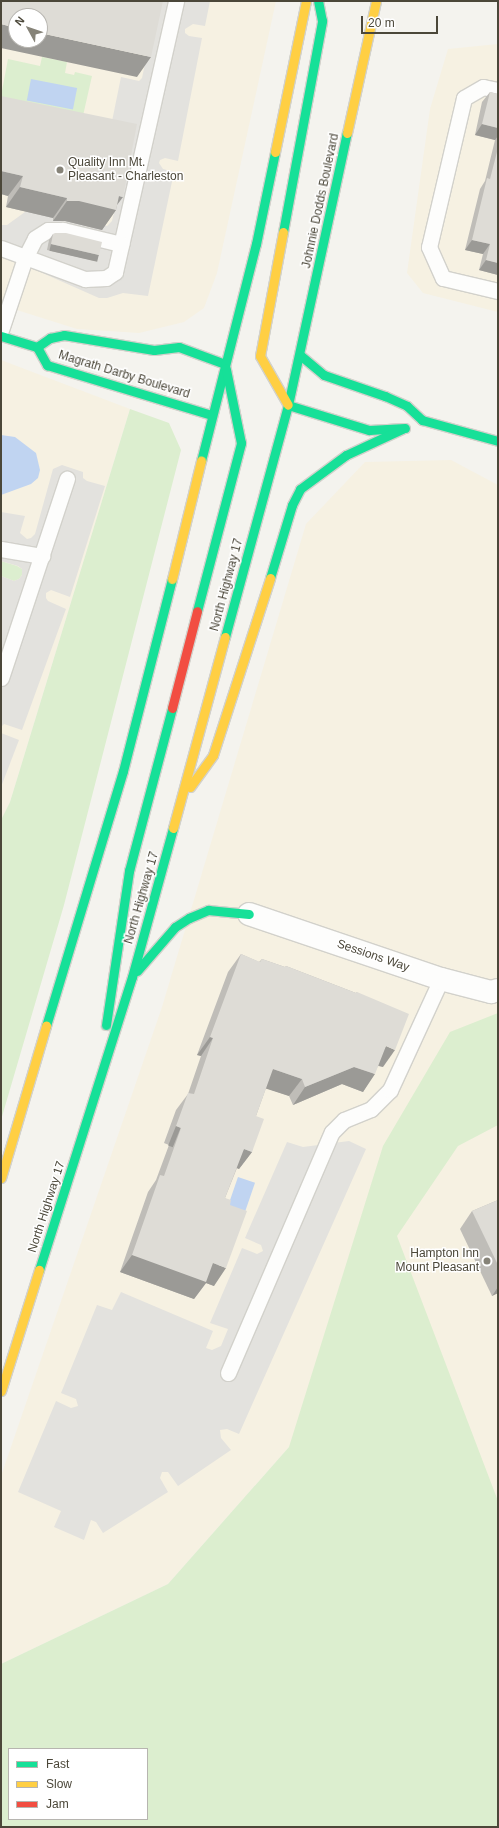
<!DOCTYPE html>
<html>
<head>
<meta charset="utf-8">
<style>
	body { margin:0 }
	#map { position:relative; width:499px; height:1828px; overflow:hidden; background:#f4f3ee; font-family:Arial,sans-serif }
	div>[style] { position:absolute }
	.commercial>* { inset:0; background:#f6f1e2 }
	.green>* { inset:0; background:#dceecf }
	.parking>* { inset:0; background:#e3e2de }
	.water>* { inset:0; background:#c0d4f1; transform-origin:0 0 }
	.roads { filter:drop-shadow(1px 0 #d2d1cb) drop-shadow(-1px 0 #d2d1cb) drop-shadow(0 1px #d2d1cb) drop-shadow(0 -1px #d2d1cb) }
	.lane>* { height:15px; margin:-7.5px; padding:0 7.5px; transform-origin:7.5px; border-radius:7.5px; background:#fdfdfc }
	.street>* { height:22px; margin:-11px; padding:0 11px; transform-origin:11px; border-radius:11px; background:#fdfdfc }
	.fast>* { height:9px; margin:-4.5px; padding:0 4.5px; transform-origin:4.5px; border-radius:4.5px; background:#16e098 }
	.slow>* { height:9px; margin:-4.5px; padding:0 4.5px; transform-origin:4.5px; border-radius:4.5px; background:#ffcf43 }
	.jam>* { height:9px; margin:-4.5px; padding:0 4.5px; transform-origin:4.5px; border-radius:4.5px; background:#f24e42 }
	.wall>* { inset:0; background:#bfbdb8 }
	.shaded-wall>* { inset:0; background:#9b9a96; transform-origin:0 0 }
	.building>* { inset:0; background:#dedcd6 }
	.dots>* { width:11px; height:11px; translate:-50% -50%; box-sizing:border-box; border:2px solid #fff; border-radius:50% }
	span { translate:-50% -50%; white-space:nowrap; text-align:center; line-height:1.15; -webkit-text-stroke:3px #fff; paint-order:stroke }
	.poi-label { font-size:12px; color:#4b4739 }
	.left { translate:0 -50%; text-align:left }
	.right { translate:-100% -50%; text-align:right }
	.street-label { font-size:12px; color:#4b4739 }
	.frame { position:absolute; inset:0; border:2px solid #4b4739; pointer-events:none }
	.legend { position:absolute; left:8px; top:1748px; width:140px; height:72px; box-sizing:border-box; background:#fff; border:1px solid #b7b5b0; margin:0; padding:5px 7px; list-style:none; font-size:12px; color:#4b4739 }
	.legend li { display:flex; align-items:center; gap:8px; height:20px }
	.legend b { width:20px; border:1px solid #b7b5b0 }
	.north { position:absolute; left:8px; top:8px; width:40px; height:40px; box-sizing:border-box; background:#fff; border:1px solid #b7b5b0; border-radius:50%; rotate:310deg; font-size:11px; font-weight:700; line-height:16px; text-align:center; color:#4b4739 }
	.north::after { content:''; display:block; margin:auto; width:14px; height:18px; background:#868378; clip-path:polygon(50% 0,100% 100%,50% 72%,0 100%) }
	.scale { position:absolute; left:361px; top:16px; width:77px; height:18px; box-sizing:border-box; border:2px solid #4b4739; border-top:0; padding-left:5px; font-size:12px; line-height:14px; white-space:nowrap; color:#4b4739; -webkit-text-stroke:3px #fff; paint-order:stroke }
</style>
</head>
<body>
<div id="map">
	<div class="commercial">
		<div style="clip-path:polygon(evenodd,1px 1px,276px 1px,217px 273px,204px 308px,184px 322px,139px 333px,77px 329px,1px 305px,1px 1px,16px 16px,40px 16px,40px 40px,16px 40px,16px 16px)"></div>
		<div style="clip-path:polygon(498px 44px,498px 312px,423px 293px,407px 273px,430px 109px,448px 49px)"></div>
		<div style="clip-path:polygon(1px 360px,130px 409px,10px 802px,1px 820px)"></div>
		<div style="clip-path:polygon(451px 460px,498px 485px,498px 1508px,289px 1447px,168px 1584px,1px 1664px,1px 1476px,162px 1007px,306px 524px,365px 462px)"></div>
	</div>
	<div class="green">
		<div style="clip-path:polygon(42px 57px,67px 62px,65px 73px,74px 75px,75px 72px,92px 76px,80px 129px,1px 110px,1px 96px,8px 59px,40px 66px)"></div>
		<div style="clip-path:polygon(130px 409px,169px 423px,181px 450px,64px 905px,1px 1120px,1px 820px,10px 802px)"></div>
		<div style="clip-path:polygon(1px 561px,17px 566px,22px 569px,22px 575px,19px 579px,14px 581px,1px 576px)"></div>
		<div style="clip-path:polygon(evenodd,498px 1013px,498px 1125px,458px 1146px,397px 1236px,498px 1501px,498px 1827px,1px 1827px,1px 1664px,168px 1584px,289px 1447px,383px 1146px,450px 1032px,498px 1013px,9px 1749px,147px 1749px,147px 1819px,9px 1819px,9px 1749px)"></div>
	</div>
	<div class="parking">
		<div style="clip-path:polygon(158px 1px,210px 1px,205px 26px,193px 24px,185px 29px,185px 33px,189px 36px,202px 38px,178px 161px,165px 158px,160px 160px,159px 163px,163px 169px,174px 172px,148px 296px,123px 293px,107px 298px,99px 298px,4px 256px,1px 257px,1px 225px,7px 225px,25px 212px,34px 208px,107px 226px,112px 221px,129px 146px,109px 136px,121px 77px,139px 81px,142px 78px)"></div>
		<div style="clip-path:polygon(62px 465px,83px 472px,83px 478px,87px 481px,105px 486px,70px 597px,51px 590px,46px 593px,46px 598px,48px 601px,66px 609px,22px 730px,4px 724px,1px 727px,1px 576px,14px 581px,19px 579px,22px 575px,22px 569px,18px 566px,1px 561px,1px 512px,25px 516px,20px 533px,27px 539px,31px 538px,35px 534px,53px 469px)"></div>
		<div style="clip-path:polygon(1px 733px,19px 740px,1px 787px)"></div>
		<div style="clip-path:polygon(349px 1141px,366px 1149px,239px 1434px,227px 1429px,220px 1430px,221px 1438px,231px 1450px,178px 1486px,168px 1472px,162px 1472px,160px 1478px,168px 1492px,103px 1533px,96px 1522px,91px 1520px,84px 1540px,54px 1527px,61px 1511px,18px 1492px,56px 1401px,71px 1408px,78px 1406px,76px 1399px,61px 1393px,97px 1305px,112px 1310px,121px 1292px,213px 1331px,206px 1348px,212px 1350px,221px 1346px,228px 1329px,210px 1323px,242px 1248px,257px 1254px,263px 1251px,261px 1245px,245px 1238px,287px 1142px,303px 1147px)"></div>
	</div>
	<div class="water">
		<div style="left:31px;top:79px;width:47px;height:22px;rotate:11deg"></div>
		<div style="clip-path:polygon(1px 435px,15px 437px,36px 453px,40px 470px,38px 478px,31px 484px,1px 495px)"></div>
		<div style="left:238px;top:1177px;width:18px;height:37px;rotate:19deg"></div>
	</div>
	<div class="roads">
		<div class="lane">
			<div style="left:498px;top:90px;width:15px;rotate:-169deg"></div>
			<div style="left:483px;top:87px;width:22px;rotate:150deg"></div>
			<div style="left:464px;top:98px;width:153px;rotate:103.2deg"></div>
			<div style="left:429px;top:247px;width:34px;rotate:66deg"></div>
			<div style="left:443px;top:278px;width:57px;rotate:13.3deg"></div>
			<div style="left:1px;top:248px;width:90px;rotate:20.3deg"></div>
			<div style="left:85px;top:279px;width:21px;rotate:-3deg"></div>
			<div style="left:106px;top:278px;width:11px;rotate:-34deg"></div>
			<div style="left:115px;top:272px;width:278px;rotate:-77.3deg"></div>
			<div style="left:1px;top:330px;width:76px;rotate:-71.6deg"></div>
			<div style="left:25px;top:258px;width:22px;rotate:-63deg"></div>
			<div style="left:35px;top:238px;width:15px;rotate:-32deg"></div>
			<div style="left:48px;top:230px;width:15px"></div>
			<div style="left:63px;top:230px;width:60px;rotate:13.6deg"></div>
			<div style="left:1px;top:549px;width:42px;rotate:9.7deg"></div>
			<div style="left:1px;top:678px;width:210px;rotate:-71.7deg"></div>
			<div style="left:228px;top:1373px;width:262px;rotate:-66.7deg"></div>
			<div style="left:332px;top:1132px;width:17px;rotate:-45deg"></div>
			<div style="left:344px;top:1120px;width:29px;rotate:-22deg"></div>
			<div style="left:371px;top:1109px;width:27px;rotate:-45deg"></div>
			<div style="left:390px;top:1090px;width:122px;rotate:-65.3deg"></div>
		</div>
		<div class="street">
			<div style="left:249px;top:914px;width:203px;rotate:18.7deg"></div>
			<div style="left:441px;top:979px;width:52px;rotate:14.6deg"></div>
			<div style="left:491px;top:992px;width:7px;rotate:-16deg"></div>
		</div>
		<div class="fast">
			<div style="left:283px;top:232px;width:215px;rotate:-79.5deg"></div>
			<div style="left:322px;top:21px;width:20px;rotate:-101deg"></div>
			<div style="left:1px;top:336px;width:38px;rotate:17deg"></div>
			<div style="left:37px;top:347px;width:21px;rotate:61deg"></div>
			<div style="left:47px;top:365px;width:172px;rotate:16.9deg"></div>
			<div style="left:37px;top:347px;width:16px;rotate:-35deg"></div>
			<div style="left:50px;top:338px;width:14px;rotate:-12deg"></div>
			<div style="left:64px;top:335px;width:91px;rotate:9.5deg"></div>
			<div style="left:154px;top:350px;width:25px;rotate:-7deg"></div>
			<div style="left:179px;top:347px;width:49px;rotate:20.3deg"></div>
			<div style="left:300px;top:355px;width:31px;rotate:40deg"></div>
			<div style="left:324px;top:375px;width:65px;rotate:19deg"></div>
			<div style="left:385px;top:396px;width:24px;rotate:24deg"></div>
			<div style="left:407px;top:406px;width:21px;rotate:43deg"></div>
			<div style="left:422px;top:420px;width:79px;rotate:15.4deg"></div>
			<div style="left:288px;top:405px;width:85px;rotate:17.2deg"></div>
			<div style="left:369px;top:430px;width:36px;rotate:-3deg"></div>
			<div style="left:201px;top:461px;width:224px;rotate:-75.8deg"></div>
			<div style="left:256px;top:244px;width:94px;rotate:-78.3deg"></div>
			<div style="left:270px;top:578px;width:76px;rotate:-73.2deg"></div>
			<div style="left:292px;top:505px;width:18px;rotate:-63deg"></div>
			<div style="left:300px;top:489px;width:57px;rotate:-36.5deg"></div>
			<div style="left:346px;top:455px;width:62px;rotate:-24.9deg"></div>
			<div style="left:197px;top:611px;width:174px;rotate:-75.3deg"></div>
			<div style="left:241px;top:443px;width:76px;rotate:-101.5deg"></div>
			<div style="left:225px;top:637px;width:240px;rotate:-74.8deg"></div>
			<div style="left:288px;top:405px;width:278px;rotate:-77.8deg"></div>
			<div style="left:137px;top:971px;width:58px;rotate:-49.2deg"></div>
			<div style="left:175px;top:927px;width:17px;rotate:-33deg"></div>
			<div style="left:189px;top:918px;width:21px;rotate:-23deg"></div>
			<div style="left:208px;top:910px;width:41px;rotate:5.6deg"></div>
			<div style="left:106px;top:1025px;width:156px;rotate:-81.5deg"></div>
			<div style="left:129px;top:871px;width:169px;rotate:-75.2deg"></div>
			<div style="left:46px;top:1026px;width:266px;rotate:-73.2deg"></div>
			<div style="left:123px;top:771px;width:198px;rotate:-75.7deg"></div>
			<div style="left:39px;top:1270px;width:307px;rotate:-72.4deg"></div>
			<div style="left:132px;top:977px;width:155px;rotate:-74.6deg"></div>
		</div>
		<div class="slow">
			<div style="left:347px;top:133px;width:135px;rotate:-77.6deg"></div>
			<div style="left:275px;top:152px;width:154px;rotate:-78.4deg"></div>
			<div style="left:283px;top:232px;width:126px;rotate:100.5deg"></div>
			<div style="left:260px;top:356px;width:56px;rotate:60.3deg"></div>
			<div style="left:172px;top:579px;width:122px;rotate:-76.2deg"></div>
			<div style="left:190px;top:787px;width:39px;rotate:-54deg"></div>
			<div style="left:213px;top:755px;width:186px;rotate:-72.1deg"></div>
			<div style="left:173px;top:828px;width:198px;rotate:-74.8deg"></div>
			<div style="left:1px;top:1178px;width:159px;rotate:-73.5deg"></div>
			<div style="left:1px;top:1391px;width:127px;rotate:-72.6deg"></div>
		</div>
		<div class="jam">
			<div style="left:172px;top:708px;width:100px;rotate:-75.5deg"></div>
		</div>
	</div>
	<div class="wall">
		<div style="clip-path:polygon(490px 92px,498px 94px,498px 275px,479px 270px,483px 254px,465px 250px,480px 189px,485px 181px,495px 140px,475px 135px,482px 102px)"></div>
		<div style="clip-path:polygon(1px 96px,117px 206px,116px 210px,102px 230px,65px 221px,53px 221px,53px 218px,6px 207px,8px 196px,1px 194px)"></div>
		<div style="clip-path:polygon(53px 234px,99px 255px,95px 261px,47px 250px,49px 240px)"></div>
		<div style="clip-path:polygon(241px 954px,259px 962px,262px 959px,285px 967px,286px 966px,356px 993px,357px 992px,383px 1067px,378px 1066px,363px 1092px,342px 1084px,293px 1105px,289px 1096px,266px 1088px,256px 1116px,252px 1152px,239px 1169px,237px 1168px,225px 1198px,230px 1205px,214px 1286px,206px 1283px,194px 1299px,120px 1272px,148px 1192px,156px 1180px,169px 1145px,164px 1143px,176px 1110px,188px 1094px,201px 1056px,197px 1055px,228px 972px)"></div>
		<div style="clip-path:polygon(498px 1200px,498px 1293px,492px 1296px,460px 1229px,472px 1211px)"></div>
	</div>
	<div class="shaded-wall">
		<div style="clip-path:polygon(1px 24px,16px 28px,16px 40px,40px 40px,40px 33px,151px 57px,137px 77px,1px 48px)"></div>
		<div style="clip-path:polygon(482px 124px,498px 128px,498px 136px,495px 140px,475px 135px)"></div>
		<div style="clip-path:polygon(1px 171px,23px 176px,8px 196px,1px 194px)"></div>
		<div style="clip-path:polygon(20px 187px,67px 198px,53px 218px,6px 207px)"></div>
		<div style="clip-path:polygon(119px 196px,123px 197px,114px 209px,116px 210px,102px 230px,65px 221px,53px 221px,67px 201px)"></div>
		<div style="clip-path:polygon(472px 240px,490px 244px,483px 254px,465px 250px)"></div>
		<div style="left:51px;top:244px;width:49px;height:7px;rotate:13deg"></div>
		<div style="clip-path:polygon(486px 260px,498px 263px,498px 275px,479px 270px)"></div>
		<div style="clip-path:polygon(210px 1037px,213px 1038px,201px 1056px,197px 1055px)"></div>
		<div style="clip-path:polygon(386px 1046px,395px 1050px,383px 1067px,373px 1064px)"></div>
		<div style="clip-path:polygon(354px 1067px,375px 1074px,363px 1092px,342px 1084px,293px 1105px,305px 1087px)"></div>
		<div style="clip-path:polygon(273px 1069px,302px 1079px,289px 1096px,261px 1087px)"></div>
		<div style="left:176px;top:1126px;width:5px;height:21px;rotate:22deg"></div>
		<div style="clip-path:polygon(244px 1149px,252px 1152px,239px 1169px,232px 1166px)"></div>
		<div style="clip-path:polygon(132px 1255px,213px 1263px,226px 1268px,214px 1286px,206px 1283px,194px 1299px,120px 1272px)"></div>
		<div style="clip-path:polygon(498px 1287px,498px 1293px,492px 1296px)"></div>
	</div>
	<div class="building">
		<div style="clip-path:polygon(1px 1px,163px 1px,151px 57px,40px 33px,40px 16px,16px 16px,16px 28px,1px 24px)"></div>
		<div style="clip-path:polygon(490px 92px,498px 94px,498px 128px,482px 124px)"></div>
		<div style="clip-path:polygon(1px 96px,137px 124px,123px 197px,119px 196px,116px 210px,79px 201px,67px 201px,67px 198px,20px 187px,23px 176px,1px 171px)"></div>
		<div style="clip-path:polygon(498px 148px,498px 263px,486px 260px,490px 244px,472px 240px,487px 178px,490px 179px)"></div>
		<div style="clip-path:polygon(55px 233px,66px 233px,102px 242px,99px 255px,51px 244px,53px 234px)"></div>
		<div style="clip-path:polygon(241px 954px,260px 962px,262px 959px,285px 967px,286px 966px,356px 993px,357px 992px,409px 1014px,395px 1050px,386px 1046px,375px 1074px,354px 1067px,305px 1087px,302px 1079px,273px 1069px,256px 1116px,264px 1119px,252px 1152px,244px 1149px,225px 1198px,231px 1200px,230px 1205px,247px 1211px,226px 1268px,213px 1263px,206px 1282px,132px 1255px,160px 1175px,164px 1176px,181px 1128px,176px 1126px,188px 1093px,194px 1094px,213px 1038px,210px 1037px)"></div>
		<div style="clip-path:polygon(498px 1200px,498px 1265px,472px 1211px)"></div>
	</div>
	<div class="dots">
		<div style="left:60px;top:170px;background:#868378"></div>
		<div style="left:487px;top:1261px;background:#868378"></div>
	</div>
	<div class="poi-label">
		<span class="left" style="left:68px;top:170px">Quality Inn Mt.<br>Pleasant - Charleston</span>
		<span class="right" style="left:479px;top:1261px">Hampton Inn<br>Mount Pleasant</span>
	</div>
	<div class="street-label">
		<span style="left:321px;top:201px;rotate:-78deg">Johnnie Dodds Boulevard</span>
		<span style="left:124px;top:375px;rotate:17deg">Magrath Darby Boulevard</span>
		<span style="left:227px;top:585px;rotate:-75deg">North Highway 17</span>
		<span style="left:142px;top:898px;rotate:-74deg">North Highway 17</span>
		<span style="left:373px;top:956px;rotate:19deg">Sessions Way</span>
		<span style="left:47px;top:1207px;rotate:-72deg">North Highway 17</span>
	</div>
	<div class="frame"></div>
	<ul class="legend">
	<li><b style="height:5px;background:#16e098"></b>Fast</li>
	<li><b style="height:5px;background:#ffcf43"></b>Slow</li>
	<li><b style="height:5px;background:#f24e42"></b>Jam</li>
	</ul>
	<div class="north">N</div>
	<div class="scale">20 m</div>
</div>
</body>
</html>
